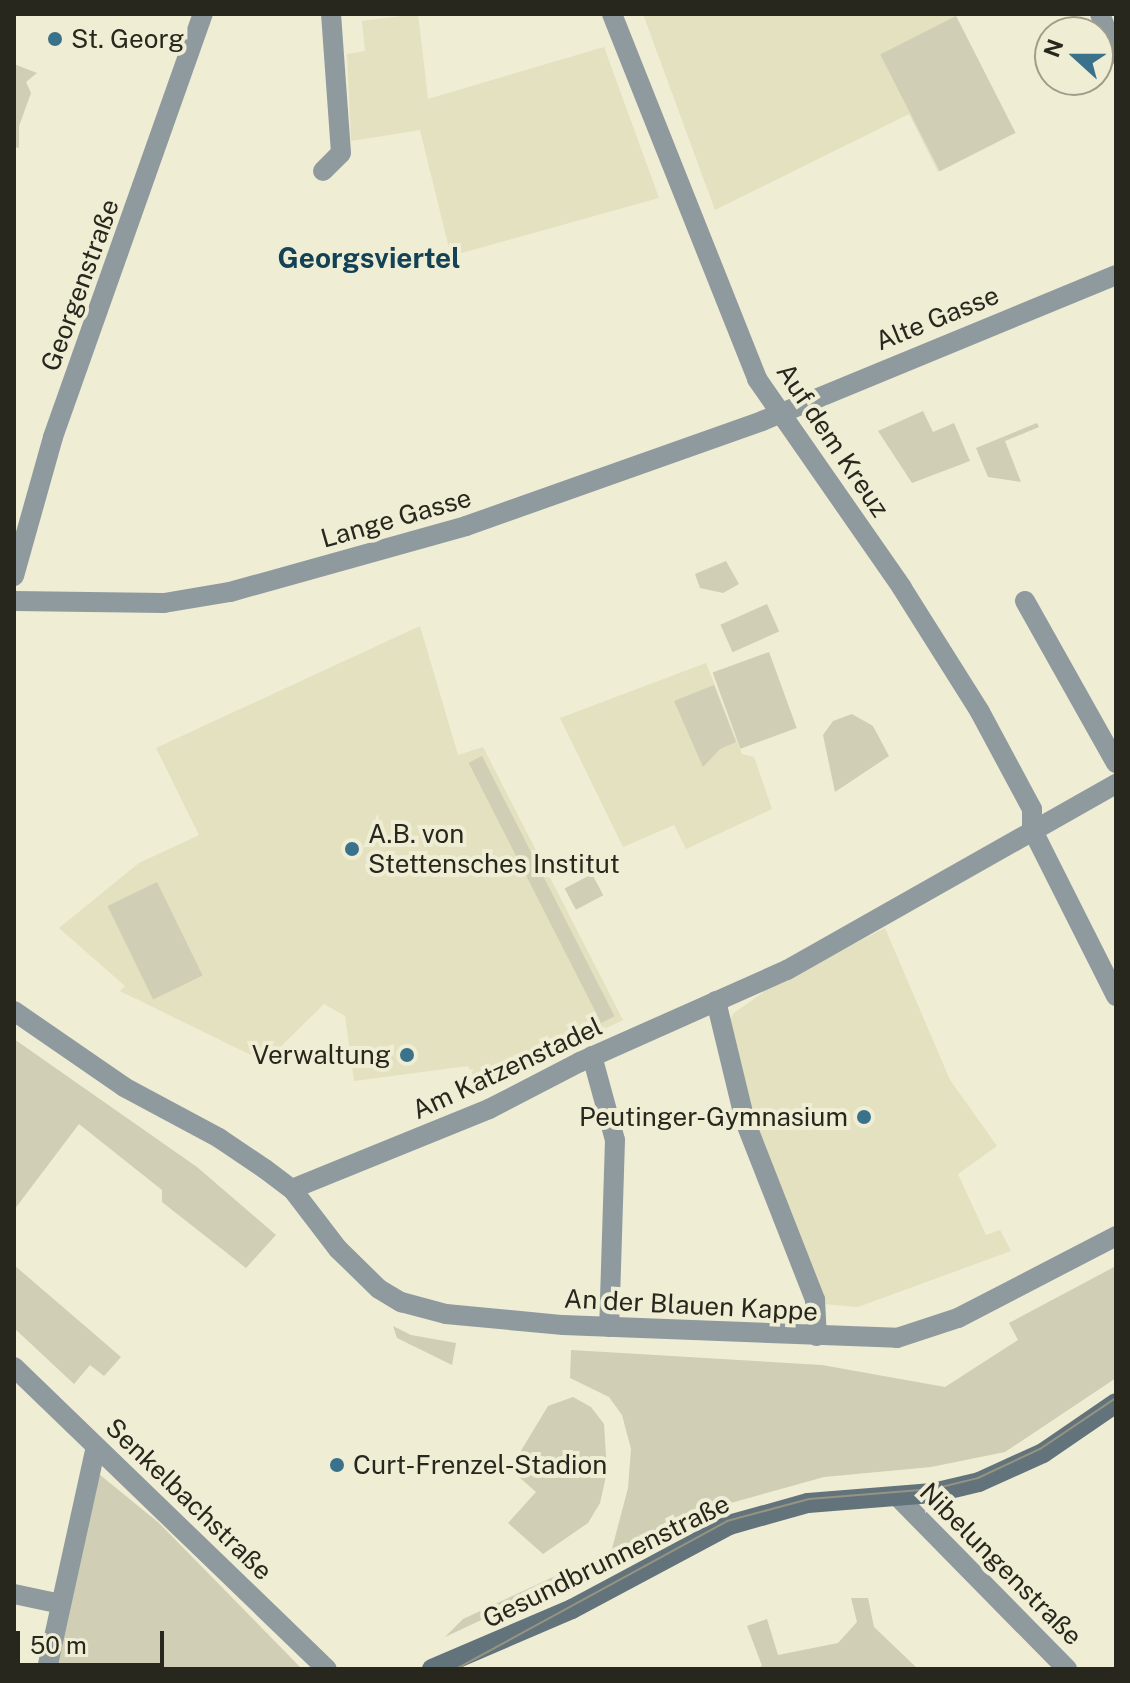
<!DOCTYPE html>
<html>
<head>
<meta charset="utf-8">
<style>
	body { margin:0 }
	#map { position:relative; width:1130px; height:1683px; overflow:hidden; background:#efedd4; font-family:"Public Sans",sans-serif }
	div>[style] { position:absolute }
	.built>* { inset:0; background:#e3e1c0 }
	.green>* { inset:0; background:#d0ceb5; transform-origin:0 0 }
	.minor>* { height:20px; margin:-10px; padding:0 10px; transform-origin:10px; border-radius:10px; background:#8f9a9f }
	.tertiary>* { height:20px; margin:-10px; padding:0 10px; transform-origin:10px; border-radius:10px; background:#8f9a9f }
	.secondary>* { height:20px; margin:-10px; padding:0 10px; transform-origin:10px; border-radius:10px; background:#63737b }
	.tram>* { height:2px; margin:-1px; padding:0 1px; transform-origin:1px; border-radius:1px; background:#959482 }
	.dots>* { width:22px; height:22px; translate:-50% -50%; box-sizing:border-box; border:4px solid #efedd4; border-radius:50% }
	span { translate:-50% -50%; white-space:nowrap; text-align:center; line-height:1.15; -webkit-text-stroke:8px #efedd4; paint-order:stroke }
	.poi-label { font-size:26px; color:#28271e }
	.left { translate:0 -50%; text-align:left }
	.right { translate:-100% -50%; text-align:right }
	.street-label { font-size:26px; color:#28271e }
	.neighbourhood-label { font-size:28px; color:#134256; font-weight:700 }
	.frame { position:absolute; inset:0; border:16px solid #28271e; pointer-events:none }
	.north { position:absolute; left:1034px; top:16px; width:80px; height:80px; box-sizing:border-box; background:#efedd4; border:2px solid #9f9e8b; border-radius:50%; rotate:291deg; font-size:22px; font-weight:700; line-height:32px; text-align:center; color:#28271e }
	.north::after { content:''; display:block; margin:auto; width:28px; height:36px; background:#3a728c; clip-path:polygon(50% 0,100% 100%,50% 72%,0 100%) }
	.scale { position:absolute; left:16px; top:1631px; width:148px; height:36px; box-sizing:border-box; border:4px solid #28271e; border-top:0; padding-left:10px; font-size:24px; line-height:28px; white-space:nowrap; color:#28271e; -webkit-text-stroke:6px #efedd4; paint-order:stroke }
</style>
</head>
<body>
<div id="map">
	<div class="built">
		<div style="clip-path:polygon(418px 14px,428px 99px,604px 47px,659px 198px,451px 256px,420px 130px,351px 141px,347px 54px,365px 51px,362px 21px)"></div>
		<div style="clip-path:polygon(643px 14px,955px 14px,1015px 133px,938px 172px,909px 114px,715px 210px)"></div>
		<div style="clip-path:polygon(420px 626px,458px 755px,483px 747px,623px 1020px,480px 1089px,468px 1066px,354px 1081px,345px 1016px,324px 1004px,265px 1062px,120px 991px,125px 986px,59px 928px,139px 863px,199px 835px,156px 748px)"></div>
		<div style="clip-path:polygon(706px 663px,742px 754px,754px 757px,772px 809px,686px 849px,674px 825px,623px 847px,560px 718px)"></div>
		<div style="clip-path:polygon(885px 928px,950px 1080px,997px 1146px,958px 1174px,986px 1235px,1000px 1230px,1011px 1251px,858px 1307px,823px 1304px,759px 1138px,728px 1023px,734px 1013px,772px 986px)"></div>
	</div>
	<div class="green">
		<div style="left:956px;top:16px;width:131px;height:85px;rotate:63deg"></div>
		<div style="clip-path:polygon(14px 64px,37px 73px,26px 82px,31px 93px,19px 126px,19px 148px,14px 147px)"></div>
		<div style="clip-path:polygon(923px 411px,933px 432px,954px 423px,970px 461px,912px 483px,878px 431px)"></div>
		<div style="clip-path:polygon(1037px 423px,1039px 427px,1005px 441px,1021px 482px,988px 477px,976px 448px)"></div>
		<div style="clip-path:polygon(726px 561px,739px 584px,723px 593px,700px 588px,695px 574px)"></div>
		<div style="left:767px;top:604px;width:30px;height:51px;rotate:66deg"></div>
		<div style="left:769px;top:652px;width:81px;height:60px;rotate:70deg"></div>
		<div style="clip-path:polygon(714px 685px,736px 742px,720px 749px,703px 767px,674px 701px)"></div>
		<div style="clip-path:polygon(852px 714px,873px 726px,889px 756px,835px 792px,823px 735px,833px 721px)"></div>
		<div style="left:482px;top:756px;width:292px;height:15px;rotate:63deg"></div>
		<div style="left:592px;top:874px;width:24px;height:31px;rotate:62deg"></div>
		<div style="left:157px;top:882px;width:104px;height:55px;rotate:64deg"></div>
		<div style="clip-path:polygon(14px 1039px,197px 1167px,276px 1235px,246px 1268px,162px 1202px,162px 1190px,79px 1124px,14px 1210px)"></div>
		<div style="clip-path:polygon(14px 1265px,121px 1357px,104px 1376px,90px 1365px,74px 1384px,14px 1328px)"></div>
		<div style="clip-path:polygon(1116px 1266px,1116px 1378px,1005px 1452px,931px 1467px,824px 1477px,713px 1508px,609px 1560px,628px 1488px,631px 1449px,622px 1415px,609px 1397px,570px 1378px,571px 1350px,822px 1365px,945px 1387px,1018px 1340px,1009px 1323px)"></div>
		<div style="clip-path:polygon(393px 1326px,411px 1335px,456px 1343px,452px 1365px,397px 1338px)"></div>
		<div style="clip-path:polygon(573px 1397px,591px 1407px,604px 1424px,607px 1472px,600px 1503px,588px 1523px,543px 1554px,508px 1523px,536px 1492px,510px 1469px,548px 1406px)"></div>
		<div style="clip-path:polygon(99px 1474px,159px 1523px,302px 1669px,54px 1669px)"></div>
		<div style="clip-path:polygon(575px 1567px,584px 1572px,445px 1637px,463px 1619px)"></div>
		<div style="clip-path:polygon(851px 1598px,868px 1598px,874px 1627px,918px 1669px,756px 1669px,762px 1666px,747px 1626px,767px 1619px,778px 1655px,838px 1643px,857px 1622px)"></div>
	</div>
	<div class="minor">
		<div style="left:612px;top:14px;width:393px;rotate:68.3deg"></div>
		<div style="left:757px;top:379px;width:254px;rotate:55.2deg"></div>
		<div style="left:902px;top:588px;width:146px;rotate:57.8deg"></div>
		<div style="left:980px;top:712px;width:110px;rotate:61.8deg"></div>
		<div style="left:1032px;top:809px;width:20px;rotate:90deg"></div>
		<div style="left:1032px;top:829px;width:187px;rotate:63.3deg"></div>
		<div style="left:1100px;top:14px;width:43px;rotate:68.2deg"></div>
		<div style="left:323px;top:171px;width:25px;rotate:-45deg"></div>
		<div style="left:341px;top:153px;width:139px;rotate:-94.1deg"></div>
		<div style="left:14px;top:576px;width:144px;rotate:-74.3deg"></div>
		<div style="left:53px;top:437px;width:449px;rotate:-70.5deg"></div>
		<div style="left:14px;top:601px;width:150px;rotate:0.8deg"></div>
		<div style="left:164px;top:603px;width:67px;rotate:-9.5deg"></div>
		<div style="left:230px;top:592px;width:245px;rotate:-15.6deg"></div>
		<div style="left:466px;top:526px;width:314px;rotate:-19.5deg"></div>
		<div style="left:762px;top:421px;width:383px;rotate:-22.4deg"></div>
		<div style="left:1025px;top:601px;width:186px;rotate:60.7deg"></div>
		<div style="left:716px;top:1001px;width:123px;rotate:76.4deg"></div>
		<div style="left:745px;top:1121px;width:192px;rotate:68.6deg"></div>
		<div style="left:815px;top:1300px;width:36px;rotate:87deg"></div>
		<div style="left:592px;top:1056px;width:87px;rotate:74.7deg"></div>
		<div style="left:615px;top:1140px;width:187px;rotate:91.8deg"></div>
		<div style="left:292px;top:1189px;width:213px;rotate:-22.1deg"></div>
		<div style="left:489px;top:1109px;width:102px;rotate:-27.3deg"></div>
		<div style="left:580px;top:1062px;width:227px;rotate:-24deg"></div>
		<div style="left:787px;top:970px;width:378px;rotate:-29.5deg"></div>
		<div style="left:14px;top:1367px;width:435px;rotate:44deg"></div>
		<div style="left:897px;top:1496px;width:243px;rotate:45.5deg"></div>
		<div style="left:14px;top:1594px;width:48px;rotate:12deg"></div>
		<div style="left:47px;top:1669px;width:227px;rotate:-77.6deg"></div>
	</div>
	<div class="tertiary">
		<div style="left:14px;top:1011px;width:134px;rotate:34.6deg"></div>
		<div style="left:124px;top:1087px;width:108px;rotate:28.2deg"></div>
		<div style="left:219px;top:1138px;width:55px;rotate:34deg"></div>
		<div style="left:265px;top:1169px;width:34px;rotate:37deg"></div>
		<div style="left:292px;top:1189px;width:76px;rotate:52.5deg"></div>
		<div style="left:338px;top:1249px;width:57px;rotate:44.3deg"></div>
		<div style="left:379px;top:1289px;width:26px;rotate:31deg"></div>
		<div style="left:401px;top:1302px;width:47px;rotate:14.9deg"></div>
		<div style="left:446px;top:1314px;width:118px;rotate:5.4deg"></div>
		<div style="left:563px;top:1325px;width:334px;rotate:2.2deg"></div>
		<div style="left:897px;top:1338px;width:64px;rotate:-18.2deg"></div>
		<div style="left:958px;top:1318px;width:178px;rotate:-27.4deg"></div>
	</div>
	<div class="secondary">
		<div style="left:432px;top:1669px;width:152px;rotate:-23.2deg"></div>
		<div style="left:572px;top:1609px;width:178px;rotate:-28.1deg"></div>
		<div style="left:729px;top:1525px;width:82px;rotate:-15.6deg"></div>
		<div style="left:808px;top:1503px;width:125px;rotate:-4.6deg"></div>
		<div style="left:933px;top:1493px;width:47px;rotate:-13.4deg"></div>
		<div style="left:979px;top:1482px;width:70px;rotate:-24.4deg"></div>
		<div style="left:1043px;top:1453px;width:88px;rotate:-34.4deg"></div>
	</div>
	<div class="tram">
		<div style="left:456px;top:1669px;width:309px;rotate:-28.6deg"></div>
		<div style="left:727px;top:1521px;width:85px;rotate:-15deg"></div>
		<div style="left:809px;top:1499px;width:124px;rotate:-4.6deg"></div>
		<div style="left:933px;top:1489px;width:46px;rotate:-13.7deg"></div>
		<div style="left:978px;top:1478px;width:68px;rotate:-25.1deg"></div>
		<div style="left:1040px;top:1449px;width:92px;rotate:-33.9deg"></div>
	</div>
	<div class="dots">
		<div style="left:55px;top:39px;background:#3a728c"></div>
		<div style="left:352px;top:849px;background:#3a728c"></div>
		<div style="left:407px;top:1055px;background:#3a728c"></div>
		<div style="left:864px;top:1117px;background:#3a728c"></div>
		<div style="left:337px;top:1465px;background:#3a728c"></div>
	</div>
	<div class="poi-label">
		<span class="left" style="left:71px;top:39px">St. Georg</span>
		<span class="left" style="left:368px;top:849px">A.B. von<br>Stettensches Institut</span>
		<span class="right" style="left:391px;top:1055px">Verwaltung</span>
		<span class="right" style="left:848px;top:1117px">Peutinger-Gymnasium</span>
		<span class="left" style="left:353px;top:1465px">Curt-Frenzel-Stadion</span>
	</div>
	<div class="street-label">
		<span style="left:80px;top:285px;rotate:-70deg">Georgenstraße</span>
		<span style="left:937px;top:318px;rotate:-22deg">Alte Gasse</span>
		<span style="left:833px;top:440px;rotate:56deg">Auf dem Kreuz</span>
		<span style="left:396px;top:518px;rotate:-16deg">Lange Gasse</span>
		<span style="left:507px;top:1068px;rotate:-25deg">Am Katzenstadel</span>
		<span style="left:691px;top:1305px;rotate:3deg">An der Blauen Kappe</span>
		<span style="left:189px;top:1499px;rotate:44deg">Senkelbachstraße</span>
		<span style="left:606px;top:1561px;rotate:-26deg">Gesundbrunnenstraße</span>
		<span style="left:1001px;top:1564px;rotate:45deg">Nibelungenstraße</span>
	</div>
	<div class="neighbourhood-label">
		<span style="left:369px;top:258px">Georgsviertel</span>
	</div>
	<div class="frame"></div>
	<div class="north">N</div>
	<div class="scale">50 m</div>
</div>
</body>
</html>
